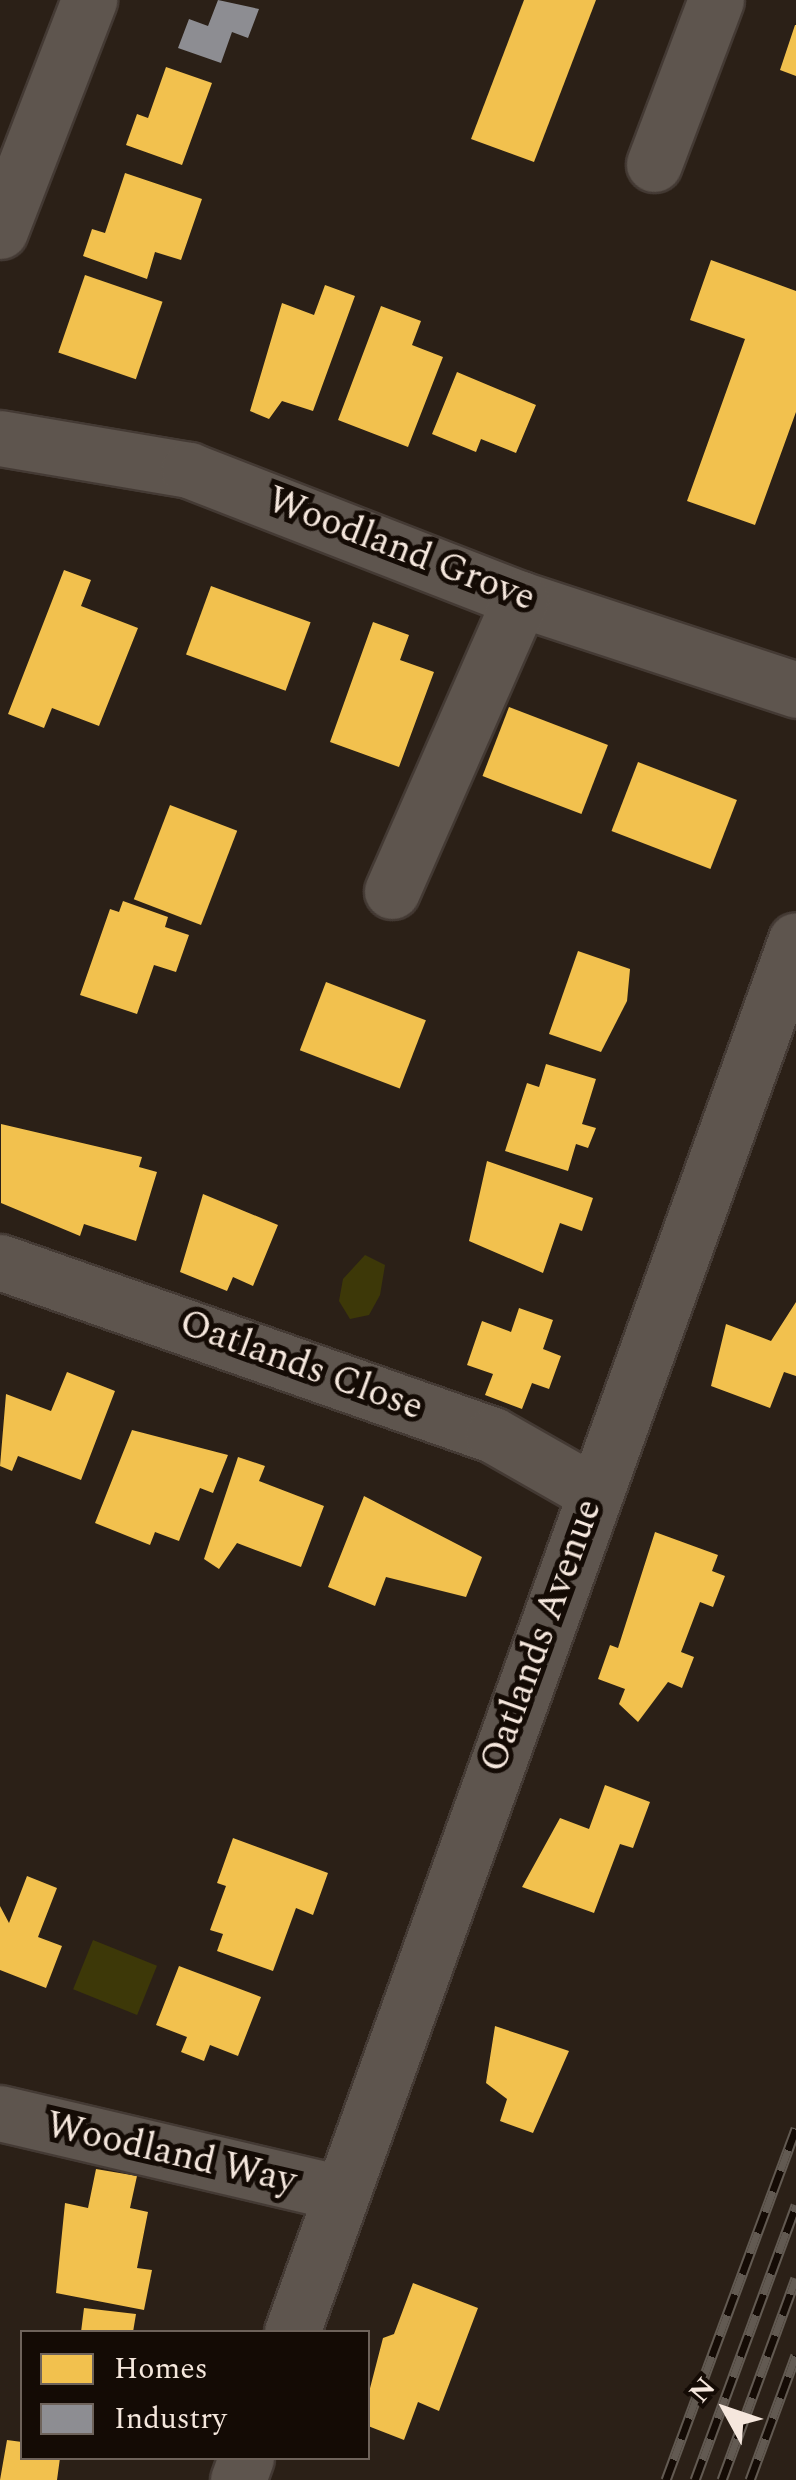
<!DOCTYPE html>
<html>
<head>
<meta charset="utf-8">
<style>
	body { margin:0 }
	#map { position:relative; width:796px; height:2480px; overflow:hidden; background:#2b2017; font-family:Spectral,serif }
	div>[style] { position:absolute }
	.water>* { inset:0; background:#3d3808; transform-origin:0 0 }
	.homes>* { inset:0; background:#f2c14e; transform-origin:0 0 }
	.industry>* { inset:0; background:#8d8d92 }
	.roads { filter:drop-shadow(2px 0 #443a34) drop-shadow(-2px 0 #443a34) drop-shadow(0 2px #443a34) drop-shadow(0 -2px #443a34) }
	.street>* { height:55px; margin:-27.5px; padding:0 27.5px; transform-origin:27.5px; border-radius:27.5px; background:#5e554e }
	.rail>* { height:11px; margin-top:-5.5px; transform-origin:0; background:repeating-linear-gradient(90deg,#140b05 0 22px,#625a52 0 44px); box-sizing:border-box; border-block:2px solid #625a52 }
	span { translate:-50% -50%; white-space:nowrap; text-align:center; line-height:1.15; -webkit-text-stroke:10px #140b05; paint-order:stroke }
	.street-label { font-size:38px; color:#f5e7dd }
	.legend { position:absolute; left:20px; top:2330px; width:350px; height:130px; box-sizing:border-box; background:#140b05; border:2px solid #6e635b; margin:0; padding:12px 18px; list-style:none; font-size:30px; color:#f5e7dd }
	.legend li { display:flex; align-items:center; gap:20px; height:50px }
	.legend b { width:50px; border:2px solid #6e635b }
	.north { position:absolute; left:676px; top:2360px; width:100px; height:100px; -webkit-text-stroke:8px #140b05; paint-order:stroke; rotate:310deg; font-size:28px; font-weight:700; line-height:40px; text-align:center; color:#f5e7dd }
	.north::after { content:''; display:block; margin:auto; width:35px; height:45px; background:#f5e7dd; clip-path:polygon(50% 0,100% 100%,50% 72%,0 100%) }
</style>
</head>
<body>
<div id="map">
	<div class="water">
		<div style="clip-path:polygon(365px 1255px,385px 1265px,380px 1295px,369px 1315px,350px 1319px,339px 1301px,343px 1279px)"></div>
		<div style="left:93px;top:1940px;width:69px;height:53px;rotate:22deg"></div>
	</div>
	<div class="homes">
		<div style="clip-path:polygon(524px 0,596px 0,534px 162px,471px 139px)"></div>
		<div style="clip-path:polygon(795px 25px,796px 25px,796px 76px,780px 70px)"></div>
		<div style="clip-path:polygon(166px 67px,212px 83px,182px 165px,126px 145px,137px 114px,148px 118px)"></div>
		<div style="clip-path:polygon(125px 173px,202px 199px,181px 260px,155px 252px,147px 279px,83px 256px,92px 229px,105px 233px)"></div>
		<div style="clip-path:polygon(711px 260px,796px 291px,796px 412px,755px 525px,687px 501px,745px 339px,690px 320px)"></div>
		<div style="left:85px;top:275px;width:82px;height:82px;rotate:19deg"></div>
		<div style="clip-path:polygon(325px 285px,355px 296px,313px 411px,282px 401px,269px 419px,250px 411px,282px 303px,314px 315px)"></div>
		<div style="clip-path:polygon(381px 306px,421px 321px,412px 345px,443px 357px,408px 447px,338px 420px)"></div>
		<div style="clip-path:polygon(457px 372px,536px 405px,516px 453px,481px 439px,476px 452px,432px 434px)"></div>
		<div style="clip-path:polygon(64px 570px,91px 580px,81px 606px,138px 628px,99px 726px,52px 708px,44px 728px,8px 714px)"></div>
		<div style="left:211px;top:586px;width:106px;height:73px;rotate:20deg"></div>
		<div style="clip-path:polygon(373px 622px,409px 635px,400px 660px,434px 672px,399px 767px,330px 742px)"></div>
		<div style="left:509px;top:707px;width:106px;height:74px;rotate:21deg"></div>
		<div style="left:638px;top:762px;width:106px;height:74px;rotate:21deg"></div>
		<div style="left:170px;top:805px;width:72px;height:101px;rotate:21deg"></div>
		<div style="clip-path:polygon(123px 901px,168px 917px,165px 927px,189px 935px,176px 972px,154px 965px,137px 1014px,80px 995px,110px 909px,119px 912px)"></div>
		<div style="clip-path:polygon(578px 951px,630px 969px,627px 1001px,601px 1052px,549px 1034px)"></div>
		<div style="left:326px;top:982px;width:107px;height:73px;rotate:21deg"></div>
		<div style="clip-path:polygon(546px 1064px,596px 1079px,582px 1124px,596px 1128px,588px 1148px,576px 1144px,568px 1171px,505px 1151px,527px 1083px,539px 1087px)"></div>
		<div style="clip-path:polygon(1px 1124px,142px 1157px,139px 1167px,157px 1172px,136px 1241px,84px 1224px,80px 1236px,1px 1203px)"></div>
		<div style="clip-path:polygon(487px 1161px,593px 1198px,582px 1231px,560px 1223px,543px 1273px,469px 1241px)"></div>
		<div style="clip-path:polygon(203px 1194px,278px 1225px,253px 1286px,233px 1277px,227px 1291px,180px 1272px)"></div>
		<div style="clip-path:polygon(796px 1302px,796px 1376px,784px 1372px,770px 1408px,711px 1386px,726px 1324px,771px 1341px)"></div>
		<div style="clip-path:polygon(519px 1308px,553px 1320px,543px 1349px,561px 1356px,549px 1389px,532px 1383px,522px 1409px,485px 1395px,493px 1374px,467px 1365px,482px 1321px,511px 1332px)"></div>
		<div style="clip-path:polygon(67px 1372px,115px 1391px,81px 1480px,18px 1456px,12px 1471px,0 1466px,6px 1394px,51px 1411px)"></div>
		<div style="clip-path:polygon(132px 1430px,228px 1455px,213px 1493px,200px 1488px,179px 1541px,155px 1532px,150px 1545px,95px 1523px)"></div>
		<div style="clip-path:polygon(238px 1457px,265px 1466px,259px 1481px,324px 1506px,301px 1567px,237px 1543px,219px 1569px,204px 1559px)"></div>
		<div style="clip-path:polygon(364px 1496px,482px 1557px,466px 1597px,386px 1577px,375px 1606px,328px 1587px)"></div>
		<div style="clip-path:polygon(655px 1532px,718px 1555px,712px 1571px,725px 1576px,713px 1607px,700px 1602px,681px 1652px,694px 1657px,682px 1688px,668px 1682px,638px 1722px,619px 1704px,625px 1689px,598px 1679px,610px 1645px,618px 1648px)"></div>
		<div style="clip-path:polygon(605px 1785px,650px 1802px,633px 1848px,620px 1844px,594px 1913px,522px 1887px,560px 1818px,589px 1829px)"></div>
		<div style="clip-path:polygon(233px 1838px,328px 1873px,313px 1915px,296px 1908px,273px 1971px,217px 1951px,223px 1934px,210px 1930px,226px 1886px,217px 1883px)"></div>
		<div style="clip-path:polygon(27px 1876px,57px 1888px,38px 1937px,62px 1946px,46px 1988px,0 1970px,0 1906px,9px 1923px)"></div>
		<div style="clip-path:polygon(179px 1966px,261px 1997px,238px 2056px,210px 2045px,204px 2061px,181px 2052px,187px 2037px,156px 2025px)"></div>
		<div style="clip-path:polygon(495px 2026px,569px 2051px,533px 2133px,500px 2121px,507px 2099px,486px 2083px)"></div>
		<div style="clip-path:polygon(96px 2169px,137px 2176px,130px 2208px,148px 2212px,137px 2268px,152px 2270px,144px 2310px,56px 2293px,65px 2203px,88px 2208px)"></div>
		<div style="clip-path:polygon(413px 2283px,478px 2308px,439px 2411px,418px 2402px,404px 2440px,368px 2426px,368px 2396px,383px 2338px,394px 2334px)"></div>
		<div style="clip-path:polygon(84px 2308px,136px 2314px,133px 2332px,81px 2332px)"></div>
		<div style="clip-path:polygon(7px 2440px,22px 2442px,22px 2458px,60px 2458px,57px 2480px,0 2480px)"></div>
	</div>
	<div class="industry">
		<div style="clip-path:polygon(218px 0,259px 9px,248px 38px,232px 32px,221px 63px,178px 48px,189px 19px,208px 26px)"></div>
	</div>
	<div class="roads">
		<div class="street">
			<div style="left:654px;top:164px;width:175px;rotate:-69.3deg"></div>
			<div style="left:0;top:231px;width:248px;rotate:-68.9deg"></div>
			<div style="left:0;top:438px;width:192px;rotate:9.6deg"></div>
			<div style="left:189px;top:470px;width:355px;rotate:21.3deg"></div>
			<div style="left:520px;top:599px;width:291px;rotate:18.2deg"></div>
			<div style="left:392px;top:891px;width:319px;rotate:-66.3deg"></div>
			<div style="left:0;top:1262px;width:522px;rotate:19.34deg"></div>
			<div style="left:493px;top:1435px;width:115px;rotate:29.7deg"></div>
			<div style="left:0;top:2113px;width:351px;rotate:13.2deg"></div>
			<div style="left:292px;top:2332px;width:1480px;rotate:-70.1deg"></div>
			<div style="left:238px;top:2480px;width:23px;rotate:-70deg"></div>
		</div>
	</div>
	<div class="rail">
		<div style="left:666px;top:2480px;width:375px;rotate:-69.7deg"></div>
		<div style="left:695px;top:2480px;width:293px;rotate:-69.8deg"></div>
		<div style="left:722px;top:2480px;width:215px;rotate:-69.9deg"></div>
		<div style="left:750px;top:2480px;width:133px;rotate:-69.8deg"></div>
	</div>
	<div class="street-label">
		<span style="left:401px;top:550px;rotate:21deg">Woodland Grove</span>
		<span style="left:301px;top:1366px;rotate:20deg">Oatlands Close</span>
		<span style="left:542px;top:1636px;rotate:-70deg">Oatlands Avenue</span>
		<span style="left:171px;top:2154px;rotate:13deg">Woodland Way</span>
	</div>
	<ul class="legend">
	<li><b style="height:28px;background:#f2c14e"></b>Homes</li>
	<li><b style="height:28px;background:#8d8d92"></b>Industry</li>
	</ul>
	<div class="north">N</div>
</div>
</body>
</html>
